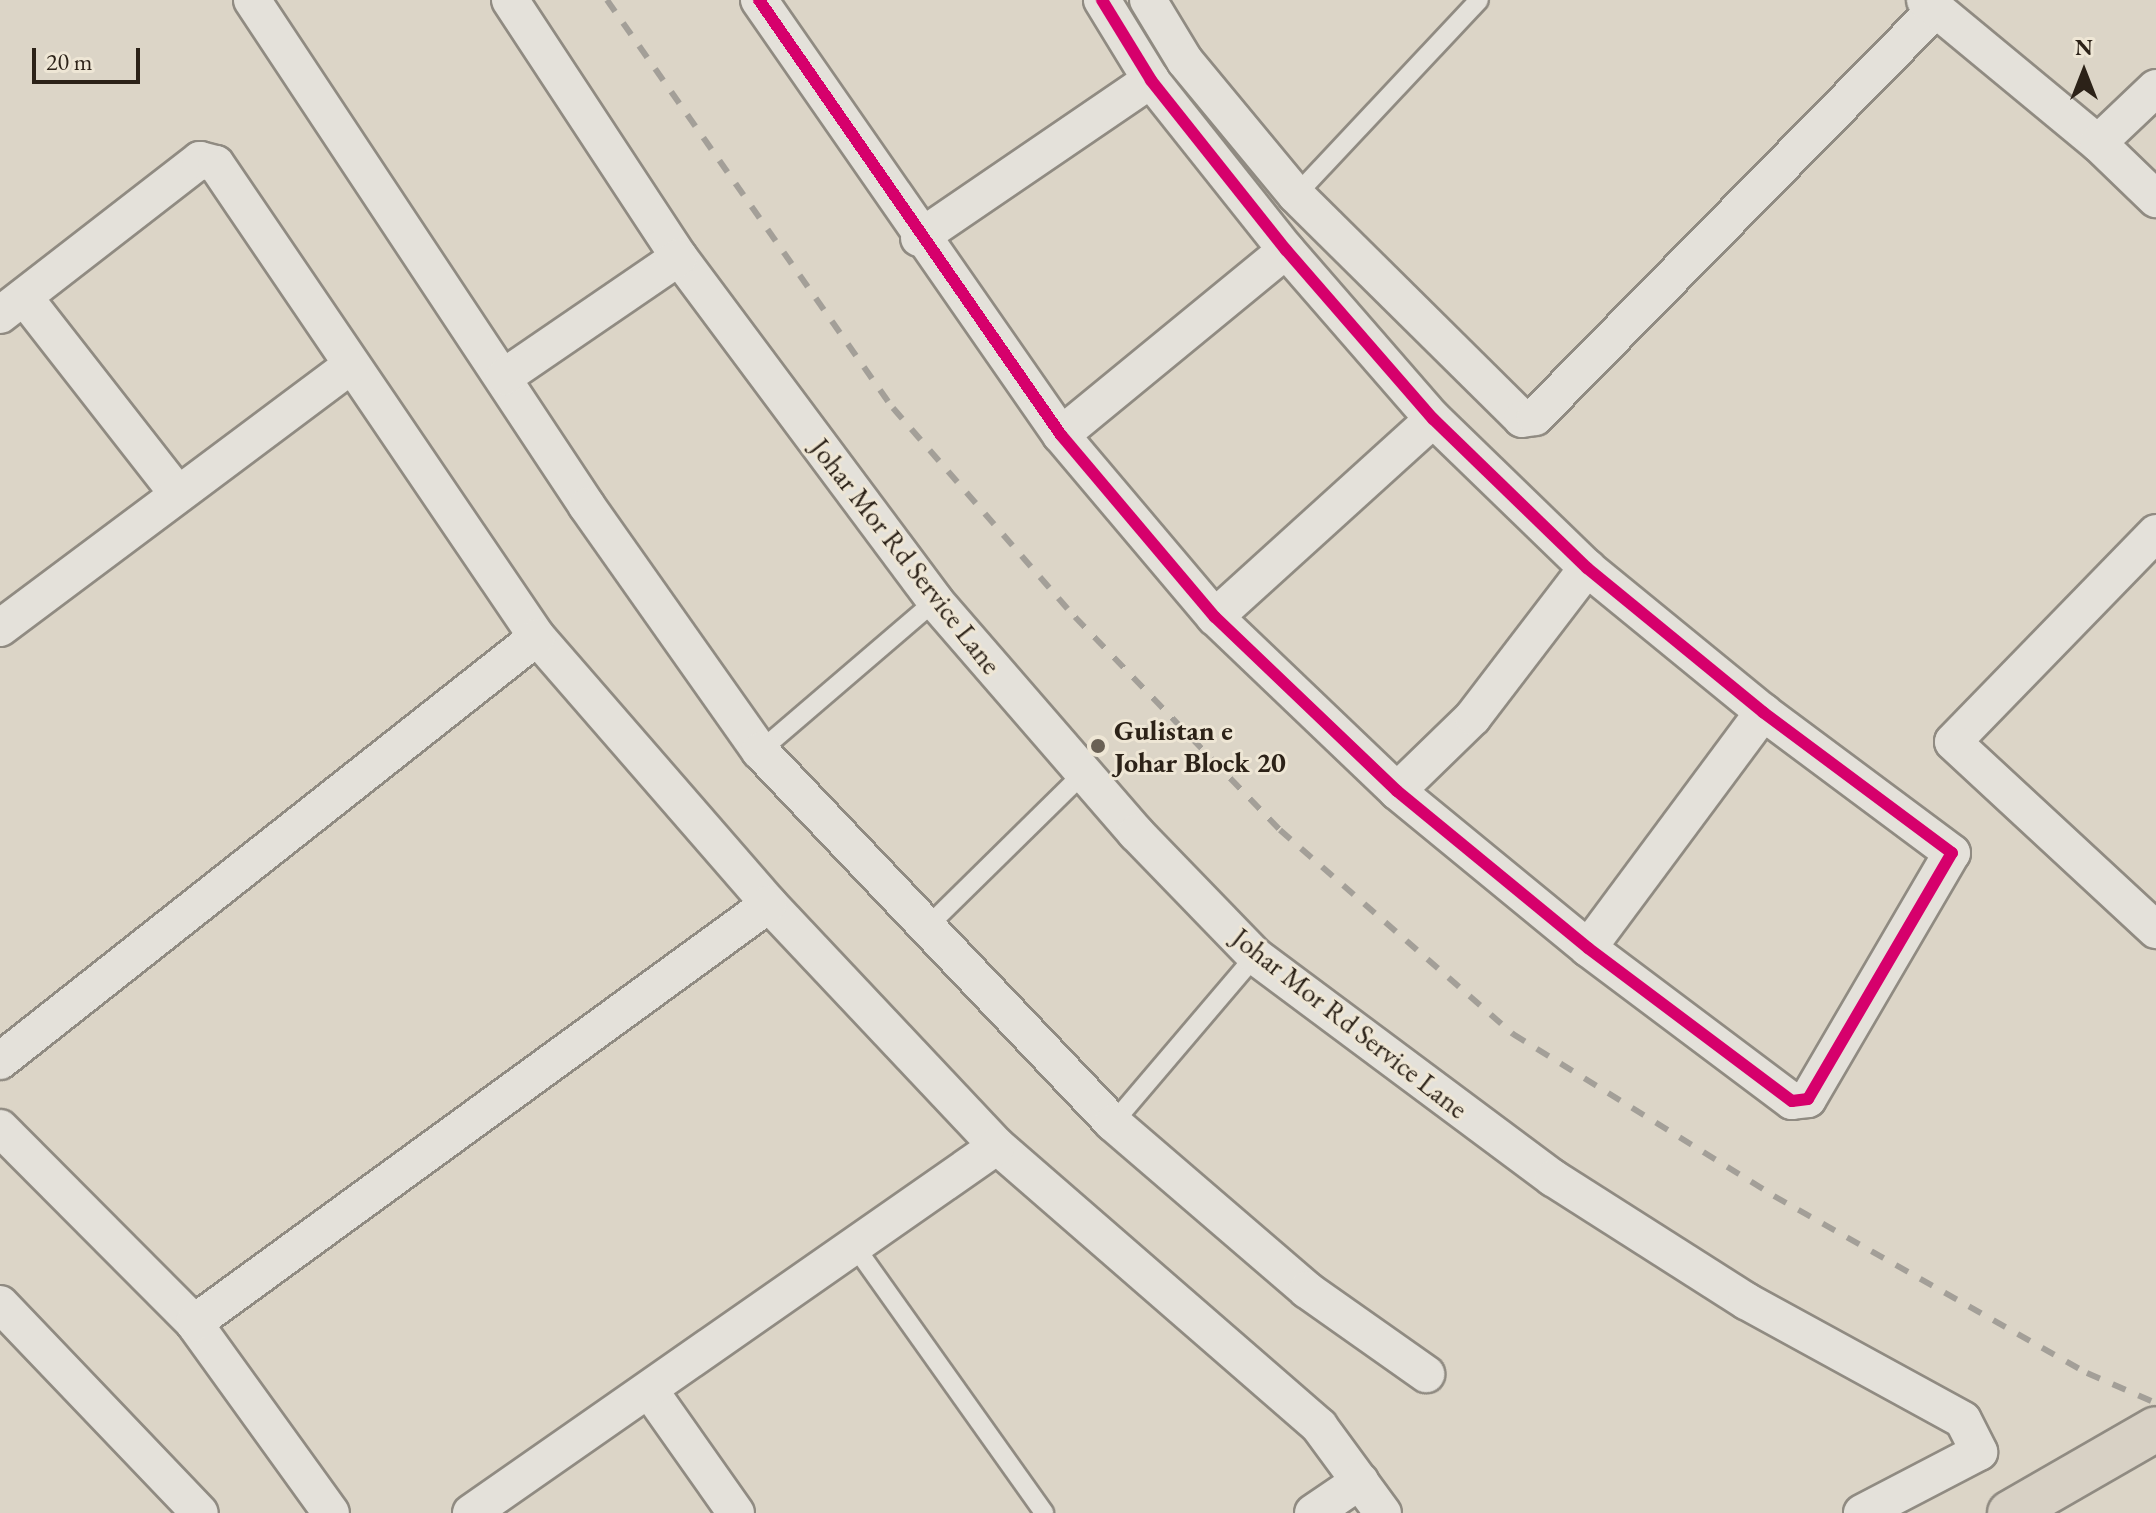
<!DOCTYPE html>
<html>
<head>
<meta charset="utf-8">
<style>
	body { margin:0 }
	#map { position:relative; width:2156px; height:1513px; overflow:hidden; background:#dcd5c7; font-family:"EB Garamond",serif }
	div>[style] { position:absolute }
	.roads { filter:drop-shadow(2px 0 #908b82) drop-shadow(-2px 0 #908b82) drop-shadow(0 2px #908b82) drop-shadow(0 -2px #908b82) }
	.service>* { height:18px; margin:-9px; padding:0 9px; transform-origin:9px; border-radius:9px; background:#e4e1da }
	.minor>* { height:36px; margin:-18px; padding:0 18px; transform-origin:18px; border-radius:18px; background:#e4e1da }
	.primary>* { height:44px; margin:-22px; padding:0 22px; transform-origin:22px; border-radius:22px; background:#d8d1c5 }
	.rail>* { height:6px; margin-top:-3px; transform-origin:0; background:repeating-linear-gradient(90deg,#a39f98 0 14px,transparent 0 28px) }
	.cycleway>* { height:12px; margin:-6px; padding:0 6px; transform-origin:6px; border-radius:6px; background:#d6006c }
	.dots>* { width:22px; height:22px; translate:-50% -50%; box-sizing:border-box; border:4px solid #eee6d5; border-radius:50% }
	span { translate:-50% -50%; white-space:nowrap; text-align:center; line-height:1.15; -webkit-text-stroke:6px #eee6d5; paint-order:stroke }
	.street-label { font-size:28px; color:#2c2218 }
	.poi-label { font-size:28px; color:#2c2218; font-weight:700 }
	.left { translate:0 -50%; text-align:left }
	.north { position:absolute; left:2044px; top:32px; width:80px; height:80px; -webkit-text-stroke:6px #eee6d5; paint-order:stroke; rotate:0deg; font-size:22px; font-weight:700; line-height:32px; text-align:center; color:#2c2218 }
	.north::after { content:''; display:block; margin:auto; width:28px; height:36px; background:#2c2218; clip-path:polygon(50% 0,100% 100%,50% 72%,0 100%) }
	.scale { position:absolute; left:32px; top:48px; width:108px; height:36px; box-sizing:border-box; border:4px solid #2c2218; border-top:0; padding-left:10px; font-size:24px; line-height:28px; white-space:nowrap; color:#2c2218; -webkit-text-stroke:6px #eee6d5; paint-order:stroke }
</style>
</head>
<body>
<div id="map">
	<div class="roads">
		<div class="service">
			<div style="left:1296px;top:195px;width:267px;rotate:-46.8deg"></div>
			<div style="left:760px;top:751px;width:230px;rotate:-40.6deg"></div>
			<div style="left:926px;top:928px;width:221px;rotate:-44.5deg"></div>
			<div style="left:1113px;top:1123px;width:219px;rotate:-49.6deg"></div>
			<div style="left:856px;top:1248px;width:325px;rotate:54.6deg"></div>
		</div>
		<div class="minor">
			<div style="left:252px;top:0;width:607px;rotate:56.49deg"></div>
			<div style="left:587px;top:506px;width:300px;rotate:54.8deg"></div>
			<div style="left:760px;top:751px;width:513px;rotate:46.5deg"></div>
			<div style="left:1113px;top:1123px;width:256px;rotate:40.7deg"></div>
			<div style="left:1307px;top:1290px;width:146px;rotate:35.2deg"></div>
			<div style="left:510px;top:0;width:308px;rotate:56.7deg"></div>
			<div style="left:679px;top:257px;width:429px;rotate:53.3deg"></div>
			<div style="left:935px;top:601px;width:307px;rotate:49.1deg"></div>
			<div style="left:1136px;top:833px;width:171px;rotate:45.9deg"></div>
			<div style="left:1255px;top:956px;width:372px;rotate:36.7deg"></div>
			<div style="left:1553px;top:1178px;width:229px;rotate:32.5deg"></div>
			<div style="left:1746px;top:1301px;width:247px;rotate:28.7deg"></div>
			<div style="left:1963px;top:1420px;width:36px;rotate:63deg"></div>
			<div style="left:1979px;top:1452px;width:132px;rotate:152.5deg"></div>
			<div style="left:759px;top:0;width:530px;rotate:55.23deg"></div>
			<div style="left:1061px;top:435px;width:238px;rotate:49.8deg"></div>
			<div style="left:1215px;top:617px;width:252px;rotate:43.7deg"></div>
			<div style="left:1397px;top:791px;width:247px;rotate:39.4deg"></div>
			<div style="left:1588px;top:948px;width:255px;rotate:36.9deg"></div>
			<div style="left:1792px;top:1101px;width:16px;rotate:-7deg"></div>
			<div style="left:1808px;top:1099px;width:285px;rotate:-59.7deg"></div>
			<div style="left:1952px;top:853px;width:236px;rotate:-143.3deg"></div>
			<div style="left:1763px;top:712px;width:227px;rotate:-140.7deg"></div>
			<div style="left:1587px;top:568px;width:214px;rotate:-135.9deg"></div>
			<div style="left:1433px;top:419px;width:224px;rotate:-131deg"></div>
			<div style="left:1286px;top:250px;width:217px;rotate:-128.5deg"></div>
			<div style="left:1151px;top:80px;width:94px;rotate:-121.5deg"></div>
			<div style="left:1148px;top:0;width:71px;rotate:58.8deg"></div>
			<div style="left:1185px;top:61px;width:174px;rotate:50.4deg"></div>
			<div style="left:1296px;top:195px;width:318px;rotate:44.7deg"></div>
			<div style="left:1522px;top:419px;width:13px;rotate:-9deg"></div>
			<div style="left:1535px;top:417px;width:571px;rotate:-45.5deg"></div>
			<div style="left:1925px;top:0;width:224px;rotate:39.6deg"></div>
			<div style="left:2098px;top:143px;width:81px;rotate:44deg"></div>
			<div style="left:2098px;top:143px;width:80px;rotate:-43.5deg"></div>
			<div style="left:919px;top:238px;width:281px;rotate:-34.3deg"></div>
			<div style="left:24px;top:297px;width:250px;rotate:52deg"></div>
			<div style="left:0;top:315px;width:253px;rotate:-37.8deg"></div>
			<div style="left:200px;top:160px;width:16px;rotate:14deg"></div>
			<div style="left:216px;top:164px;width:572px;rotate:55.84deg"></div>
			<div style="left:537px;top:637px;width:354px;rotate:49deg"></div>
			<div style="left:769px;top:904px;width:332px;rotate:46.7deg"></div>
			<div style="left:997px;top:1146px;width:427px;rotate:41deg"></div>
			<div style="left:1319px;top:1426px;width:108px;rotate:53.7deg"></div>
			<div style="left:504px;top:377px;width:212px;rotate:-34.4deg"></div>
			<div style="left:1061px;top:435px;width:291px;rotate:-39.4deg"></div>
			<div style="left:2156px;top:533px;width:291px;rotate:134.2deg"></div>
			<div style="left:1953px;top:742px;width:277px;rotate:42.8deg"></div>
			<div style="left:1215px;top:617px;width:294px;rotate:-42.2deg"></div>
			<div style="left:0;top:628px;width:436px;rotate:-36.8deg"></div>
			<div style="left:1397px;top:791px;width:106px;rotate:-44.2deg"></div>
			<div style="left:1473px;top:717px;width:188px;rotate:-52.6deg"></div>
			<div style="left:1588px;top:948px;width:294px;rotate:-53.4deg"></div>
			<div style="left:0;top:1061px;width:684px;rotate:-38.29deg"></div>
			<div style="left:0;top:1128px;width:275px;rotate:45.1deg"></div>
			<div style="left:194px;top:1323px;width:234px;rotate:54.2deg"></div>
			<div style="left:0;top:1304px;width:289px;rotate:46.3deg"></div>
			<div style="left:194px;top:1323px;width:711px;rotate:-36.08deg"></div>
			<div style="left:650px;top:1391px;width:149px;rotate:54.8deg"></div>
			<div style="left:471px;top:1513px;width:641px;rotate:-34.9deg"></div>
			<div style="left:1313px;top:1513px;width:57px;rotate:-34.2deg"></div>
		</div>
		<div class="primary">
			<div style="left:2010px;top:1513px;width:168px;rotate:-29.9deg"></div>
		</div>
	</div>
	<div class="rail">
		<div style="left:607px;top:0;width:498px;rotate:55deg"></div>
		<div style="left:893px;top:408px;width:277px;rotate:49deg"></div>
		<div style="left:1075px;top:617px;width:296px;rotate:46.1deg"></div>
		<div style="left:1280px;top:830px;width:310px;rotate:41.2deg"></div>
		<div style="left:1513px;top:1034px;width:307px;rotate:31.8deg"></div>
		<div style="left:1774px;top:1196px;width:360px;rotate:29.5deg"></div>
		<div style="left:2087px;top:1373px;width:75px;rotate:23.5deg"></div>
	</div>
	<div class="cycleway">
		<div style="left:759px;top:0;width:530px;rotate:55.23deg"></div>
		<div style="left:1061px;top:435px;width:238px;rotate:49.8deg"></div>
		<div style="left:1215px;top:617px;width:252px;rotate:43.7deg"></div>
		<div style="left:1397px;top:791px;width:247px;rotate:39.4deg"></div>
		<div style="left:1588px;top:948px;width:255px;rotate:36.9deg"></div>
		<div style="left:1792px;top:1101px;width:16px;rotate:-7deg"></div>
		<div style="left:1808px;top:1099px;width:285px;rotate:-59.7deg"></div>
		<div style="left:1952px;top:853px;width:236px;rotate:-143.3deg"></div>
		<div style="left:1763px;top:712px;width:227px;rotate:-140.7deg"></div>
		<div style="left:1587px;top:568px;width:214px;rotate:-135.9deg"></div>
		<div style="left:1433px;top:419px;width:224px;rotate:-131deg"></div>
		<div style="left:1286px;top:250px;width:217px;rotate:-128.5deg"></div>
		<div style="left:1151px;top:80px;width:94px;rotate:-121.5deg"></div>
	</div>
	<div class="dots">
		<div style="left:1098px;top:746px;background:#6a6155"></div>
	</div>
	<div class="street-label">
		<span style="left:906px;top:556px;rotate:52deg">Johar Mor Rd Service Lane</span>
		<span style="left:1350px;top:1023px;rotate:38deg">Johar Mor Rd Service Lane</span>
	</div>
	<div class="poi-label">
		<span class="left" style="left:1114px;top:746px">Gulistan e<br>Johar Block 20</span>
	</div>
	<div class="north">N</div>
	<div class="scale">20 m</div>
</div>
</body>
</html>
